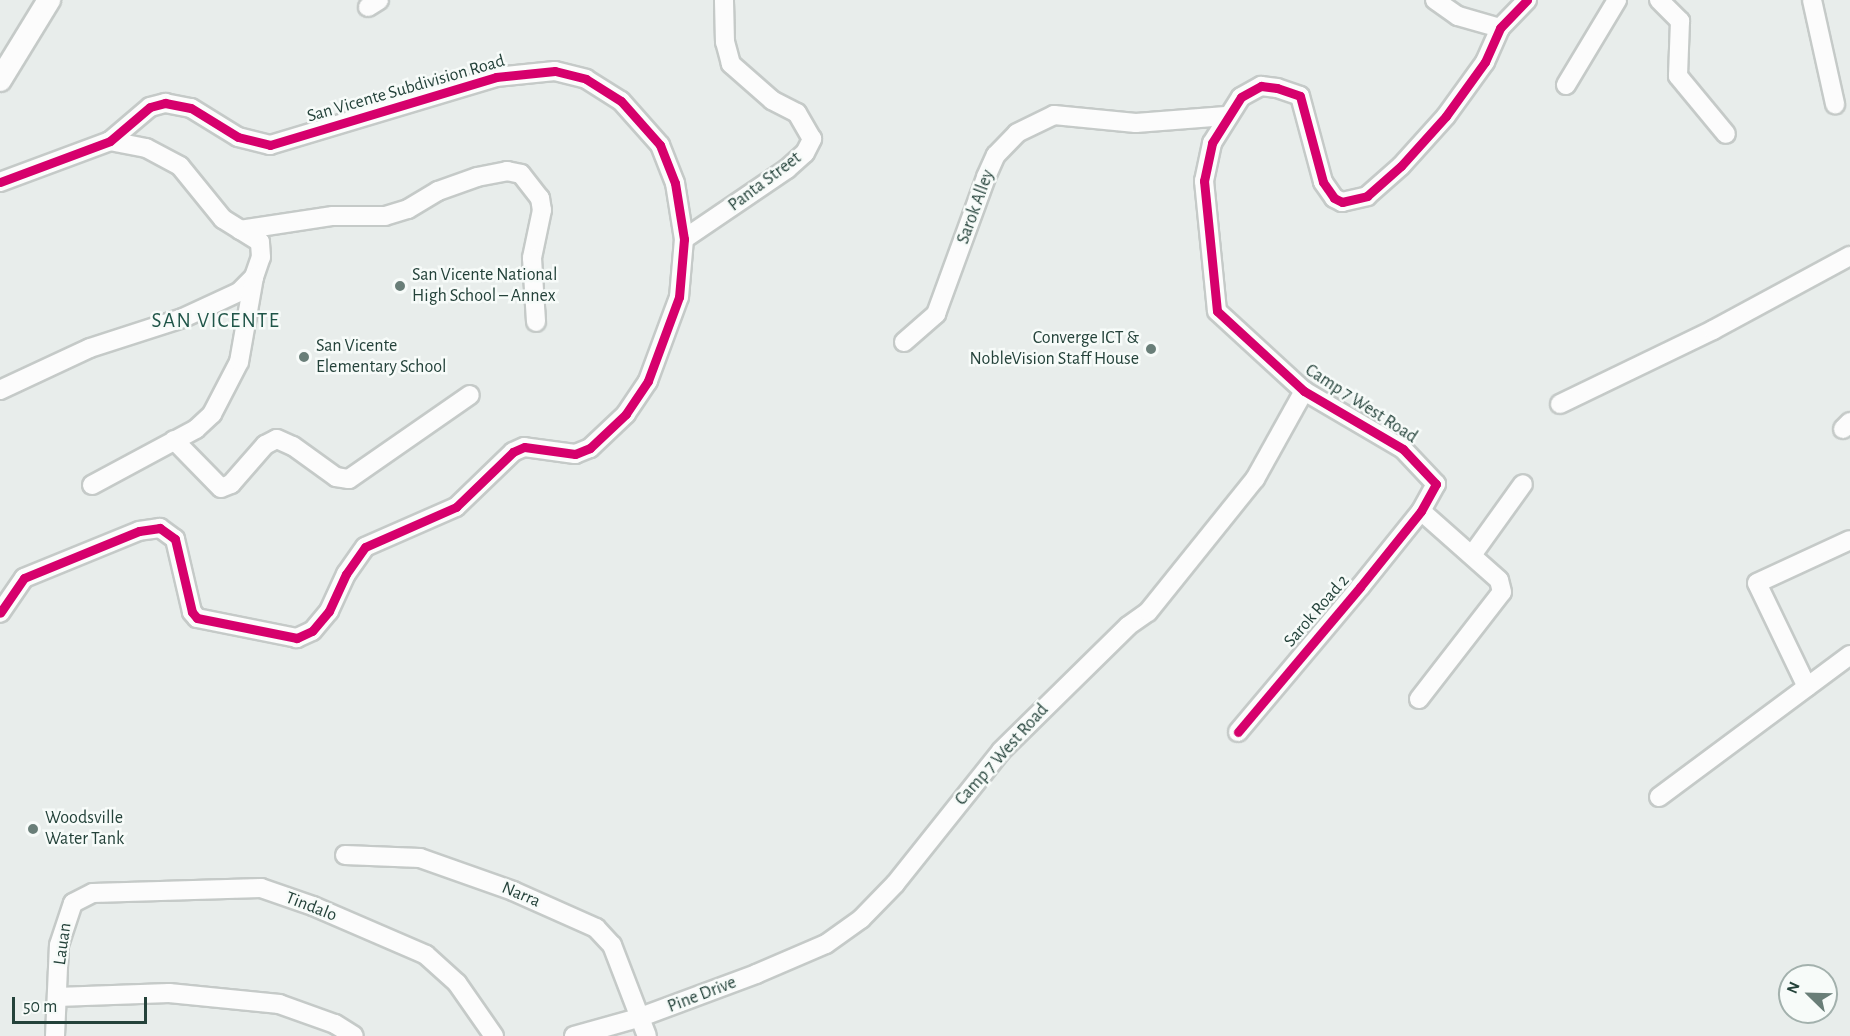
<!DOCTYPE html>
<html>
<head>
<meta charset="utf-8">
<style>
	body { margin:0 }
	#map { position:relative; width:1850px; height:1036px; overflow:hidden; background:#e8edeb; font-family:"Alegreya Sans",sans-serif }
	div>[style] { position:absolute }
	.roads { filter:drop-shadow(2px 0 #c5cac8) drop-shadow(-2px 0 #c5cac8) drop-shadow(0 2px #c5cac8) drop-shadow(0 -2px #c5cac8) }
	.minor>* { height:18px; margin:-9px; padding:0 9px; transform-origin:9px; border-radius:9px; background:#fcfcfc }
	.tertiary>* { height:22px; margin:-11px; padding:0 11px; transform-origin:11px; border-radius:11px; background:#fcfcfc }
	.cycleway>* { height:9px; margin:-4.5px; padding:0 4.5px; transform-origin:4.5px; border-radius:4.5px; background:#d6006c }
	.dots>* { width:16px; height:16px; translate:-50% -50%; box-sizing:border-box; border:3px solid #f7fbf9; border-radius:50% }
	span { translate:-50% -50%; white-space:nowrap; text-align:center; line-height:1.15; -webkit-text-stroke:5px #f7fbf9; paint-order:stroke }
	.street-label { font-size:18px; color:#24423a }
	.poi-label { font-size:18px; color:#24423a }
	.left { translate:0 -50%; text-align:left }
	.right { translate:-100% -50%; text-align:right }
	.quarter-label { font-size:21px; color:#1f5548; letter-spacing:1.5px }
	.north { position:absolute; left:1778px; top:964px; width:60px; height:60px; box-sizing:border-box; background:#f7fbf9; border:2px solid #a3b1ad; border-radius:50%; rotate:293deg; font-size:16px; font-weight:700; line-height:24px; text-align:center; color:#24423a }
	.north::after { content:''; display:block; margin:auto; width:21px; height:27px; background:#697e78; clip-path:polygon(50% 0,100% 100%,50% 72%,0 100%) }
	.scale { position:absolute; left:12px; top:997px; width:135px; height:27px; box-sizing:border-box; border:3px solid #24423a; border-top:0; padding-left:8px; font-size:18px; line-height:21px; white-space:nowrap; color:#24423a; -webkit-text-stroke:4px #f7fbf9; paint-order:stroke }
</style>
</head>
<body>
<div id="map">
	<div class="roads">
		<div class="minor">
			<div style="left:1435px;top:0;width:28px;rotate:35deg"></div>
			<div style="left:1458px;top:16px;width:44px;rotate:15.9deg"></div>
			<div style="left:1659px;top:0;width:30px;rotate:45deg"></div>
			<div style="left:1680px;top:21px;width:55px;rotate:92.1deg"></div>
			<div style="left:1678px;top:76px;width:75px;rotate:50.4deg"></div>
			<div style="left:1812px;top:0;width:107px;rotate:77.5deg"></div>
			<div style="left:368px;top:7px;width:13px;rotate:-32deg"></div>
			<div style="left:1566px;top:85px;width:99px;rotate:-59deg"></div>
			<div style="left:0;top:182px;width:117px;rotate:-20.4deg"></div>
			<div style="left:110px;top:141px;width:52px;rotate:-40.4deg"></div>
			<div style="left:150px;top:107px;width:16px;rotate:-15deg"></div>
			<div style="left:165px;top:103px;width:26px;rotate:11deg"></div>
			<div style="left:191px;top:108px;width:55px;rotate:31.7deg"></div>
			<div style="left:238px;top:137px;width:33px;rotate:14deg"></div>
			<div style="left:270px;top:145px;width:236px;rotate:-16.7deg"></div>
			<div style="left:496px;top:77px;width:59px;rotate:-5.8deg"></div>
			<div style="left:555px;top:71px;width:32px;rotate:14deg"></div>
			<div style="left:586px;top:79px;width:41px;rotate:32.2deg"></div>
			<div style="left:621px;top:101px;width:59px;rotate:48.4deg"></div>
			<div style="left:660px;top:145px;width:41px;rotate:68.5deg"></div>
			<div style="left:675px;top:183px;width:57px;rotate:80.9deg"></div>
			<div style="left:684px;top:239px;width:58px;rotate:94.9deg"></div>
			<div style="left:679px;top:297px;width:90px;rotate:110.3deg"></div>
			<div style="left:648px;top:381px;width:40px;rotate:124deg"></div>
			<div style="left:626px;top:414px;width:50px;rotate:136.6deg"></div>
			<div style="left:590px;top:448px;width:16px;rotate:158deg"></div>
			<div style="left:575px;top:454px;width:51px;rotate:-172.2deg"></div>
			<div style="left:524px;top:447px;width:12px;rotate:156deg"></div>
			<div style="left:513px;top:452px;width:79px;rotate:136deg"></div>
			<div style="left:456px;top:507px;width:99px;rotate:156.3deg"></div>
			<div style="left:365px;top:547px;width:33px;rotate:125deg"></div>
			<div style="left:346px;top:574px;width:41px;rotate:114.7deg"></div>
			<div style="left:329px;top:611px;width:26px;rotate:130deg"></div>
			<div style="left:312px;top:631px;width:17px;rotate:155deg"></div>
			<div style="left:297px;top:638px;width:102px;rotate:-168.7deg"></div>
			<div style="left:197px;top:618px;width:8px;rotate:-130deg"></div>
			<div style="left:192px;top:612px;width:75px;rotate:-103.1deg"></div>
			<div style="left:175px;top:539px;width:19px;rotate:-144deg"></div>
			<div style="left:160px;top:528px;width:21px;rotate:172deg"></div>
			<div style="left:139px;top:531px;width:124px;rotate:157.8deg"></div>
			<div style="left:24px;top:578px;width:42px;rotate:124.4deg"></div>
			<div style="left:240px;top:230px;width:94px;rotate:-8.6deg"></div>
			<div style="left:333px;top:216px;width:52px"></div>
			<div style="left:385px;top:216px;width:24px;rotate:-17deg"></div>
			<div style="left:408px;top:209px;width:35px;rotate:-31deg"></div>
			<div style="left:438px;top:191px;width:41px;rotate:-19.7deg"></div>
			<div style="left:477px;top:177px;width:31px;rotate:-11deg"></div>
			<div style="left:507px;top:171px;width:14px;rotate:12deg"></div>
			<div style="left:521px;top:174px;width:31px;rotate:52deg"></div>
			<div style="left:540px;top:198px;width:12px;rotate:81deg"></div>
			<div style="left:542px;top:210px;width:49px;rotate:101.8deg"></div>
			<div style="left:532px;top:258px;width:64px;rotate:86.4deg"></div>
			<div style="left:684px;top:239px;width:125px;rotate:-34.2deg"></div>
			<div style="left:787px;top:169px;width:24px;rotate:-42deg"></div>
			<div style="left:805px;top:153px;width:16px;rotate:-63deg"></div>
			<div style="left:812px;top:139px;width:30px;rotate:-120deg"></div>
			<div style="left:797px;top:113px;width:28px;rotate:-153deg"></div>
			<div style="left:772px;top:100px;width:55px;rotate:-138.7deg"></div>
			<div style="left:731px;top:64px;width:23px;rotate:-105deg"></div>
			<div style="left:725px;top:42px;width:42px;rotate:-91.4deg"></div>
			<div style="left:904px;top:342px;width:43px;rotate:-41.2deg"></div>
			<div style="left:936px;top:314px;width:146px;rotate:-69.9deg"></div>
			<div style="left:986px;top:177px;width:24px;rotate:-66deg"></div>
			<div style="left:996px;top:155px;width:30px;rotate:-46deg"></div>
			<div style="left:1017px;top:133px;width:41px;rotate:-25.9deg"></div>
			<div style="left:1054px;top:115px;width:82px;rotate:5.6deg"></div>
			<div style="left:1136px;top:123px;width:90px;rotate:-4.4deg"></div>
			<div style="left:0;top:390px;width:99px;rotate:-25deg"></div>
			<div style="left:90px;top:348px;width:98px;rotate:-17.9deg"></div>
			<div style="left:183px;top:318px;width:62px;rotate:-24.9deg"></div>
			<div style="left:239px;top:292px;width:21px;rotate:-45deg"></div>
			<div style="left:254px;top:277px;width:21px;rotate:-71deg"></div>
			<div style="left:261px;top:257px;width:15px;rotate:-94deg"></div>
			<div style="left:260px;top:242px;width:44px;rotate:-148.1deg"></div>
			<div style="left:223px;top:219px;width:68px;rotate:-129.1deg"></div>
			<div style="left:180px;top:166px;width:38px;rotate:-152deg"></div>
			<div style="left:146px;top:148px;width:37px;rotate:-169deg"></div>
			<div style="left:1560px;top:404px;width:170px;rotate:-25.8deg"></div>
			<div style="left:1713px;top:330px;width:156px;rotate:-28.4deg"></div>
			<div style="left:1843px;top:429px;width:10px;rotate:-45deg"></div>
			<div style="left:174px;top:440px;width:67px;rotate:45.6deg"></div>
			<div style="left:221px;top:488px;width:11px;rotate:-22deg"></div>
			<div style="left:231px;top:484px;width:52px;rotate:-48.9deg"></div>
			<div style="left:265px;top:445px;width:13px;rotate:-27deg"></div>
			<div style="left:277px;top:439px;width:17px;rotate:24deg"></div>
			<div style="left:293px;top:446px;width:53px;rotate:35.8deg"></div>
			<div style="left:336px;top:477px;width:13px;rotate:9deg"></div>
			<div style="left:349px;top:479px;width:147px;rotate:-34.8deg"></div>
			<div style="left:92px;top:485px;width:118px;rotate:-28.3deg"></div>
			<div style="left:196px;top:429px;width:22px;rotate:-43deg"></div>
			<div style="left:212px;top:414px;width:59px;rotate:-62.6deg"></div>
			<div style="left:239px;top:362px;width:86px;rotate:-80deg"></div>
			<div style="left:1472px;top:555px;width:87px;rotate:-54.3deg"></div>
			<div style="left:1807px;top:687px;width:115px;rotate:-115.7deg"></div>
			<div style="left:1757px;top:583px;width:102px;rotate:-24.8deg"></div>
			<div style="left:1419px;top:699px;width:135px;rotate:-52.2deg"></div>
			<div style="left:1502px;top:592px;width:12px;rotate:-104deg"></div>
			<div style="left:1499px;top:580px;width:104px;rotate:-138.5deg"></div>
			<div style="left:1238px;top:732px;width:189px;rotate:-49.9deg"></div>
			<div style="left:1360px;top:587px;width:97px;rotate:-51.2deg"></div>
			<div style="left:1421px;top:511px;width:31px;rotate:-61deg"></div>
			<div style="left:1436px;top:484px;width:48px;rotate:-133.3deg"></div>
			<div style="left:1403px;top:449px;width:115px;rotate:-149.6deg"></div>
			<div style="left:1304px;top:391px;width:118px;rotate:-137.4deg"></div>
			<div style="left:1217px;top:311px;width:131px;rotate:-95.7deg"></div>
			<div style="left:1204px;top:181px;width:39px;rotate:-78deg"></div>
			<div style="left:1212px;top:143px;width:54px;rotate:-57.8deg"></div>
			<div style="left:1241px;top:97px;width:23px;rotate:-29deg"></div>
			<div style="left:1261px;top:86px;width:16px;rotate:7deg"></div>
			<div style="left:1277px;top:88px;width:24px;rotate:19deg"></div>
			<div style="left:1300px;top:96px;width:89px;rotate:75deg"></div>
			<div style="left:1323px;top:182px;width:19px;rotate:55deg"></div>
			<div style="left:1334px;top:198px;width:9px;rotate:27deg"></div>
			<div style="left:1342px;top:202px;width:26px;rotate:-13deg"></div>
			<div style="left:1367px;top:196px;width:45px;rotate:-41.4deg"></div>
			<div style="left:1401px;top:166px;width:67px;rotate:-48deg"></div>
			<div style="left:1446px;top:116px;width:67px;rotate:-54.2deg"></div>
			<div style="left:1485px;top:62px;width:37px;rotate:-66deg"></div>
			<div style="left:1500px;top:28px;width:39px;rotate:-46deg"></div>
			<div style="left:1659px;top:797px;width:238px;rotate:-36.6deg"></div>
			<div style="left:345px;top:855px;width:75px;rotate:2.3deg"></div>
			<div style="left:420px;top:858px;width:99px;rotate:19.5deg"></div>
			<div style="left:513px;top:891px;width:91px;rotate:24deg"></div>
			<div style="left:596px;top:928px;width:23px;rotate:47deg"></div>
			<div style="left:612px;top:945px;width:97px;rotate:69deg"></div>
			<div style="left:57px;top:997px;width:112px;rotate:-2deg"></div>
			<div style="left:169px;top:993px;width:111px;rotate:5.7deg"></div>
			<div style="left:279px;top:1004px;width:59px;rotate:19.7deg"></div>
			<div style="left:335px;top:1024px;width:22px;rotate:32deg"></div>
			<div style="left:55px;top:1036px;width:91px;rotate:-87.5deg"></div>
			<div style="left:59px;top:945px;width:44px;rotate:-71.6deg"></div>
			<div style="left:73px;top:903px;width:22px;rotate:-27deg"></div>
			<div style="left:93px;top:893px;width:168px;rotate:-1.7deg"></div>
			<div style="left:261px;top:888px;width:55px;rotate:19.1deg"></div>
			<div style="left:313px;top:906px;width:123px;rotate:23.4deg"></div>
			<div style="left:426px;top:955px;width:42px;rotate:42.1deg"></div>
			<div style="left:457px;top:983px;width:65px;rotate:55.1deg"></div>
			<div style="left:574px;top:1036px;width:66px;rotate:-15.7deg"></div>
			<div style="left:638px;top:1018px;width:126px;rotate:-20.4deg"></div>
			<div style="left:756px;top:974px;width:76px;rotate:-23.2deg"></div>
			<div style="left:826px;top:944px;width:43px;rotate:-35.5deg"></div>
			<div style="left:861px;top:919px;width:49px;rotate:-45.8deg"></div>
			<div style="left:895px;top:884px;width:170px;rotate:-51.4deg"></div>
			<div style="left:1001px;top:751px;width:178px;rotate:-44.5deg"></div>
			<div style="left:1128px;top:626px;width:24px;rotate:-35deg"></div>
			<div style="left:1148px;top:612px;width:171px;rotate:-51.2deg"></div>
			<div style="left:1255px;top:479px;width:101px;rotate:-60.9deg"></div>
		</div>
		<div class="tertiary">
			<div style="left:0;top:80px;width:94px;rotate:-58.5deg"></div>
		</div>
	</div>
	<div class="cycleway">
		<div style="left:0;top:182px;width:117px;rotate:-20.4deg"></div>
		<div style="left:110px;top:141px;width:52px;rotate:-40.4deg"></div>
		<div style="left:150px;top:107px;width:16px;rotate:-15deg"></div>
		<div style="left:165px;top:103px;width:26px;rotate:11deg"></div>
		<div style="left:191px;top:108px;width:55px;rotate:31.7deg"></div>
		<div style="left:238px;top:137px;width:33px;rotate:14deg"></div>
		<div style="left:270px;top:145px;width:236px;rotate:-16.7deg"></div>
		<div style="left:496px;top:77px;width:59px;rotate:-5.8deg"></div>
		<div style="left:555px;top:71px;width:32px;rotate:14deg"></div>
		<div style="left:586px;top:79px;width:41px;rotate:32.2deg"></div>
		<div style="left:621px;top:101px;width:59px;rotate:48.4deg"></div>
		<div style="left:660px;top:145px;width:41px;rotate:68.5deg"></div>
		<div style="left:675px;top:183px;width:57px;rotate:80.9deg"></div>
		<div style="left:684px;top:239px;width:58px;rotate:94.9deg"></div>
		<div style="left:679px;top:297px;width:90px;rotate:110.3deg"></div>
		<div style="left:648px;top:381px;width:40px;rotate:124deg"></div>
		<div style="left:626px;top:414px;width:50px;rotate:136.6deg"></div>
		<div style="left:590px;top:448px;width:16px;rotate:158deg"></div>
		<div style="left:575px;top:454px;width:51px;rotate:-172.2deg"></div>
		<div style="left:524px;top:447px;width:12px;rotate:156deg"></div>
		<div style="left:513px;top:452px;width:79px;rotate:136deg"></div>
		<div style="left:456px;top:507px;width:99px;rotate:156.3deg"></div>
		<div style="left:365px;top:547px;width:33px;rotate:125deg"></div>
		<div style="left:346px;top:574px;width:41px;rotate:114.7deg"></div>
		<div style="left:329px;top:611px;width:26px;rotate:130deg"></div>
		<div style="left:312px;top:631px;width:17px;rotate:155deg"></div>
		<div style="left:297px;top:638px;width:102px;rotate:-168.7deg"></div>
		<div style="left:197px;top:618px;width:8px;rotate:-130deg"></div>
		<div style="left:192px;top:612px;width:75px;rotate:-103.1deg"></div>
		<div style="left:175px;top:539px;width:19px;rotate:-144deg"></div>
		<div style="left:160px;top:528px;width:21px;rotate:172deg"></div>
		<div style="left:139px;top:531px;width:124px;rotate:157.8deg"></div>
		<div style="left:24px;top:578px;width:42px;rotate:124.4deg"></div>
		<div style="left:1238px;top:732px;width:189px;rotate:-49.9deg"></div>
		<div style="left:1360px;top:587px;width:97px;rotate:-51.2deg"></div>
		<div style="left:1421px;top:511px;width:31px;rotate:-61deg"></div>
		<div style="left:1436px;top:484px;width:48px;rotate:-133.3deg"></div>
		<div style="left:1403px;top:449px;width:115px;rotate:-149.6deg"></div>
		<div style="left:1304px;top:391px;width:118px;rotate:-137.4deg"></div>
		<div style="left:1217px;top:311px;width:131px;rotate:-95.7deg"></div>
		<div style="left:1204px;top:181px;width:39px;rotate:-78deg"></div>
		<div style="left:1212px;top:143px;width:54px;rotate:-57.8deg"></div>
		<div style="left:1241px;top:97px;width:23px;rotate:-29deg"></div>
		<div style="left:1261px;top:86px;width:16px;rotate:7deg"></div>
		<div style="left:1277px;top:88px;width:24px;rotate:19deg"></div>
		<div style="left:1300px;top:96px;width:89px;rotate:75deg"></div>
		<div style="left:1323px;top:182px;width:19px;rotate:55deg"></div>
		<div style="left:1334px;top:198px;width:9px;rotate:27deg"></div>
		<div style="left:1342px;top:202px;width:26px;rotate:-13deg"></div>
		<div style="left:1367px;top:196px;width:45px;rotate:-41.4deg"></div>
		<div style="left:1401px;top:166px;width:67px;rotate:-48deg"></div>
		<div style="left:1446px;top:116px;width:67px;rotate:-54.2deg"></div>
		<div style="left:1485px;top:62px;width:37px;rotate:-66deg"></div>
		<div style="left:1500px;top:28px;width:39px;rotate:-46deg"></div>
	</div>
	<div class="dots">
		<div style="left:400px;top:286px;background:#697e78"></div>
		<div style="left:1151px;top:349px;background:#697e78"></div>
		<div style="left:304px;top:357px;background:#697e78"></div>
		<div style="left:33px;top:829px;background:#697e78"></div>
	</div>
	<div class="street-label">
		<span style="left:406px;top:89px;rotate:-16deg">San Vicente Subdivision Road</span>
		<span style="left:765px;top:182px;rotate:-37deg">Panta Street</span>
		<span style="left:976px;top:207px;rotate:-70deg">Sarok Alley</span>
		<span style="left:1361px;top:404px;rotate:33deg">Camp 7 West Road</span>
		<span style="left:1317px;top:611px;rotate:-49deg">Sarok Road 2</span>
		<span style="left:1002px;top:755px;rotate:-48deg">Camp 7 West Road</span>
		<span style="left:521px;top:895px;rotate:23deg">Narra</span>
		<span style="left:311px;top:907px;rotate:21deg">Tindalo</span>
		<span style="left:63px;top:944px;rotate:-82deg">Lauan</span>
		<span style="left:702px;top:995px;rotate:-21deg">Pine Drive</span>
	</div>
	<div class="poi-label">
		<span class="left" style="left:412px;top:286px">San Vicente National<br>High School – Annex</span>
		<span class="right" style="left:1139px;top:349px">Converge ICT &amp;<br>NobleVision Staff House</span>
		<span class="left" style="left:316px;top:357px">San Vicente<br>Elementary School</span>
		<span class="left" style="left:45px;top:829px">Woodsville<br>Water Tank</span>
	</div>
	<div class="quarter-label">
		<span style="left:216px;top:321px">SAN VICENTE</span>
	</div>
	<div class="north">N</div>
	<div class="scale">50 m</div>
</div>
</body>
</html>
